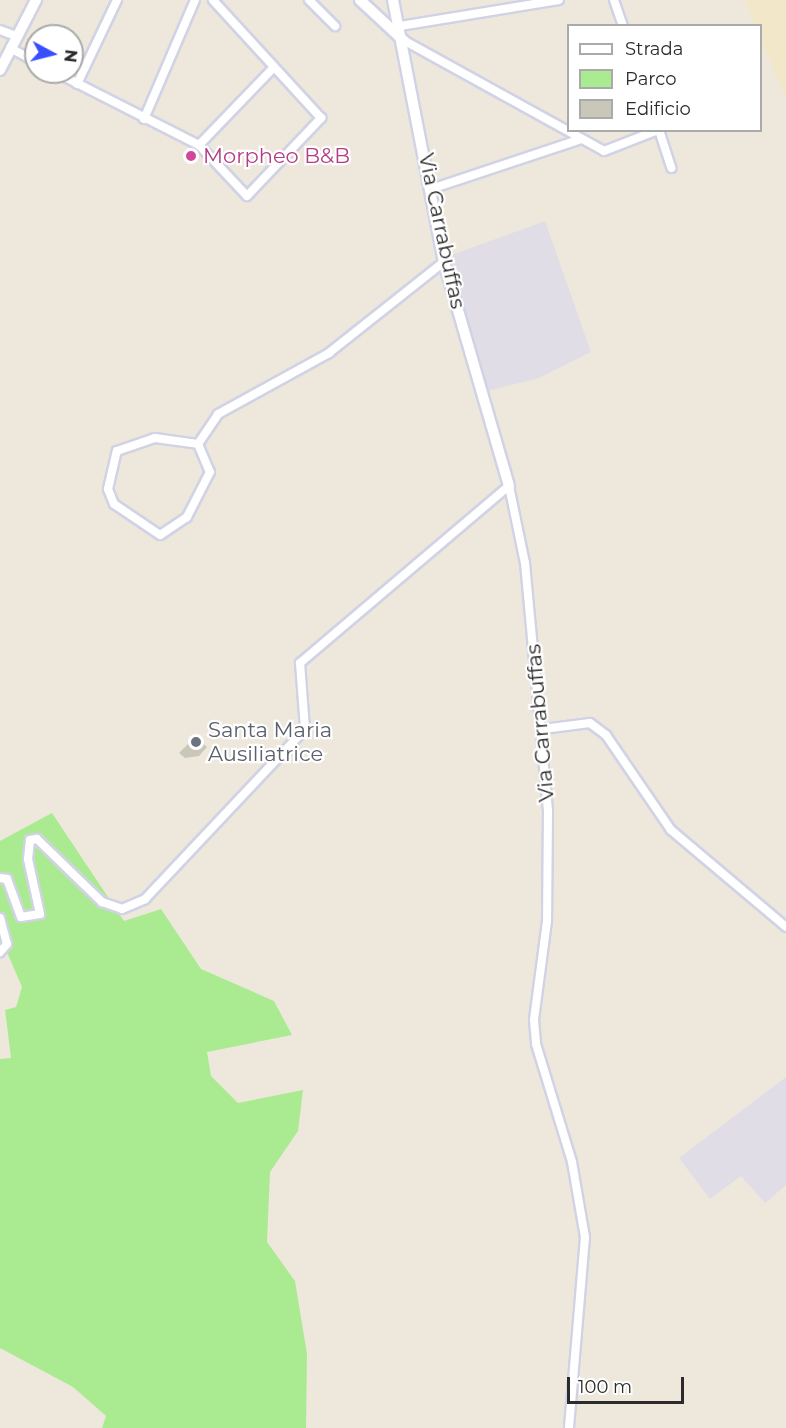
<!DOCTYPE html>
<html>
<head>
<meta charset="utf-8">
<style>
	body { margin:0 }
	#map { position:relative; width:786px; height:1428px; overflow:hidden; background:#eee8dc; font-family:Montserrat,sans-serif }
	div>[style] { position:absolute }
	.industrial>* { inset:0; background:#e0dde6 }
	.education>* { inset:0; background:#f2e8c9 }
	.green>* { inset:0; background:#aaeb92 }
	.building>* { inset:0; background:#c9c6ba }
	.roads { filter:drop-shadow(2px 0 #d1d3e5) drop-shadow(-2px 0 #d1d3e5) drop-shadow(0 2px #d1d3e5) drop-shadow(0 -2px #d1d3e5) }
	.minor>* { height:8px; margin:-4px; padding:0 4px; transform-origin:4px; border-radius:4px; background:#fff }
	.tertiary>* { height:10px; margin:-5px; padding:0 5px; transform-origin:5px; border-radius:5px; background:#fff }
	.dots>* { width:16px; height:16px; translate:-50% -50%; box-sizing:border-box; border:3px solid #fff; border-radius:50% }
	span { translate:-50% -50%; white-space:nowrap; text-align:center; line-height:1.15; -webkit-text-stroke:4.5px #fff; paint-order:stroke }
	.hotel-label { font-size:21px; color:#b23c85 }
	.left { translate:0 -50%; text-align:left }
	.street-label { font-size:21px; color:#2b2b2b }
	.worship-label { font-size:21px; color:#5b616d }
	.legend { position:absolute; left:567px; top:24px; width:195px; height:108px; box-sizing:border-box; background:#fff; border:2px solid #aaa; margin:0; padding:8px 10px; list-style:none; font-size:18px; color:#2b2b2b }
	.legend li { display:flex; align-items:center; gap:12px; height:30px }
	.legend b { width:30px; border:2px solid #aaa }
	.north { position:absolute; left:24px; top:24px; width:60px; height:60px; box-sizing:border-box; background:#fff; border:2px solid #aaa; border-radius:50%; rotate:97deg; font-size:16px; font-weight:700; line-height:24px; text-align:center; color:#2b2b2b }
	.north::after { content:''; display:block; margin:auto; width:21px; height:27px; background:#384fff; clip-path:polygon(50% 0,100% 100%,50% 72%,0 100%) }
	.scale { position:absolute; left:567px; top:1377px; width:117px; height:27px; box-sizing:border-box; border:3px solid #2b2b2b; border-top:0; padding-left:8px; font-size:18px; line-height:21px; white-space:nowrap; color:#2b2b2b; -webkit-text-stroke:4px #fff; paint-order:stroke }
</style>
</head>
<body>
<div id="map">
	<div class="industrial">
		<div style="clip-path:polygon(545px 221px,591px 352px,539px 378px,487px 391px,446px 257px)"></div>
		<div style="clip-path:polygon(786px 1077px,786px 1185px,765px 1203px,741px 1176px,710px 1199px,679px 1158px)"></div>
	</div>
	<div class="education">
		<div style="clip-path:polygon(744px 0,786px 0,786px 99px,761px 39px,760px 26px,755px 25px)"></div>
	</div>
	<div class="green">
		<div style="clip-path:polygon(52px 813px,124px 921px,161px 909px,201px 969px,274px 1001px,292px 1035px,207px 1052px,211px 1076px,238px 1103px,303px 1090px,298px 1131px,270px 1172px,267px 1242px,295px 1281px,307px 1354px,306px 1428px,102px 1428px,106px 1416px,73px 1387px,0 1348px,0 1059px,11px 1058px,5px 1010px,16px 1007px,22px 987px,0 936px,0 841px)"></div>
	</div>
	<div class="building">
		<div style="clip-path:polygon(195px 737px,207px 747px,199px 756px,185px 758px,179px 753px)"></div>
	</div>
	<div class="roads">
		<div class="minor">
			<div style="left:309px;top:0;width:37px;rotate:45deg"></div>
			<div style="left:614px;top:0;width:28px;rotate:71deg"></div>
			<div style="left:394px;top:27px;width:167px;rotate:-9.3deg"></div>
			<div style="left:0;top:30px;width:17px;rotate:21deg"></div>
			<div style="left:405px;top:41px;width:227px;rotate:28.9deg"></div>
			<div style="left:604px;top:151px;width:58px;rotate:-21.3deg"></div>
			<div style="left:10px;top:48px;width:30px;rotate:28deg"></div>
			<div style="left:55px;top:72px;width:161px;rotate:26.9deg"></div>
			<div style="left:199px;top:145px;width:70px;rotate:46.7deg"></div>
			<div style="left:247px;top:196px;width:108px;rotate:-46.5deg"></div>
			<div style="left:321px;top:118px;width:160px;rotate:-132.5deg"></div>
			<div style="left:77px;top:84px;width:93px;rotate:-64.5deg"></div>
			<div style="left:144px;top:119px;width:129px;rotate:-66.8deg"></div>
			<div style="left:659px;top:130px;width:40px;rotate:72deg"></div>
			<div style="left:199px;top:145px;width:107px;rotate:-46.1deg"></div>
			<div style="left:431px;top:189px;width:158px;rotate:-18.4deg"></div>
			<div style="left:155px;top:438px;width:43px;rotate:7.9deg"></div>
			<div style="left:198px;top:444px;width:30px;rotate:67deg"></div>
			<div style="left:210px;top:472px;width:51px;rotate:117.1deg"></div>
			<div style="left:187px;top:517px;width:32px;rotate:146deg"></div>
			<div style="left:160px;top:535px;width:55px;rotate:-146deg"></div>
			<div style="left:114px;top:504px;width:16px;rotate:-112deg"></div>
			<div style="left:108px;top:489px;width:39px;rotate:-77deg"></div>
			<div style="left:117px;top:451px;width:40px;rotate:-18.9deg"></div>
			<div style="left:198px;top:444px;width:36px;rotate:-56deg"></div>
			<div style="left:218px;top:414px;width:127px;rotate:-28.8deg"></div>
			<div style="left:329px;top:353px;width:147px;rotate:-38.4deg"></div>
			<div style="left:543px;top:729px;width:47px;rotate:-7.3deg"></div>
			<div style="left:590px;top:723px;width:20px;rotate:37deg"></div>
			<div style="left:606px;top:735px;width:115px;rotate:55.6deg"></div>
			<div style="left:671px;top:830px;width:150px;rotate:40.1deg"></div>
			<div style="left:0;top:878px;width:7px;rotate:8deg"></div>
			<div style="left:7px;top:879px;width:40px;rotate:69.8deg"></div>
			<div style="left:21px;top:917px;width:19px;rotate:-9deg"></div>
			<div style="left:40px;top:914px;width:56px;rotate:-102.3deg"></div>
			<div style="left:28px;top:859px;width:19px;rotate:-84deg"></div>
			<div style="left:30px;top:840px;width:7px;rotate:-8deg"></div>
			<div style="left:37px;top:839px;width:91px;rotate:44.1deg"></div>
			<div style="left:102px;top:902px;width:21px;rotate:19deg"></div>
			<div style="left:122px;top:909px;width:25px;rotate:-23deg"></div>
			<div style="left:145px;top:899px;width:233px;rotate:-46.7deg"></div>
			<div style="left:305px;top:729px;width:66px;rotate:-94.3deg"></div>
			<div style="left:300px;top:663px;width:274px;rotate:-40.3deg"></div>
			<div style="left:509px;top:486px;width:79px;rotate:78.3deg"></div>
			<div style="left:525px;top:563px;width:248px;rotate:84.7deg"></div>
			<div style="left:548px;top:810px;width:111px;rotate:90.5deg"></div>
			<div style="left:547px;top:921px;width:100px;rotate:97.5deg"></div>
			<div style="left:534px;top:1020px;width:24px;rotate:85deg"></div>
			<div style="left:536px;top:1044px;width:123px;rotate:73deg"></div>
			<div style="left:572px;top:1162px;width:76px;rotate:80.2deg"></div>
			<div style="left:585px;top:1237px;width:192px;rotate:94.8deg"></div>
			<div style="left:0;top:918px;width:27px;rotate:75deg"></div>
			<div style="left:7px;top:944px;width:11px;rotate:131deg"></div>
		</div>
		<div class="tertiary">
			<div style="left:360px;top:0;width:60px;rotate:43deg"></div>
			<div style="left:393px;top:0;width:267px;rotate:79deg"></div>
			<div style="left:444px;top:262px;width:233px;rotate:73.8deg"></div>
			<div style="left:0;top:70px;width:79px;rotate:-62.8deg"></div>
		</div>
	</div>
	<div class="dots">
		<div style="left:191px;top:156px;background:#d1479c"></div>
		<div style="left:196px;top:742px;background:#6b7280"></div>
	</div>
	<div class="hotel-label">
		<span class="left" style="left:203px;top:156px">Morpheo B&amp;B</span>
	</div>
	<div class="street-label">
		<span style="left:442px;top:231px;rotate:78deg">Via Carrabuffas</span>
		<span style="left:540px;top:723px;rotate:-95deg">Via Carrabuffas</span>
	</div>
	<div class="worship-label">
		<span class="left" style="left:208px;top:742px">Santa Maria<br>Ausiliatrice</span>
	</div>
	<ul class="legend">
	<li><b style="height:8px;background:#fff"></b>Strada</li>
	<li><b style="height:16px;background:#aaeb92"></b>Parco</li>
	<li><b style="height:16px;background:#c9c6ba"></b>Edificio</li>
	</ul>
	<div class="north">N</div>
	<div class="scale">100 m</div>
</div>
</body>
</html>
